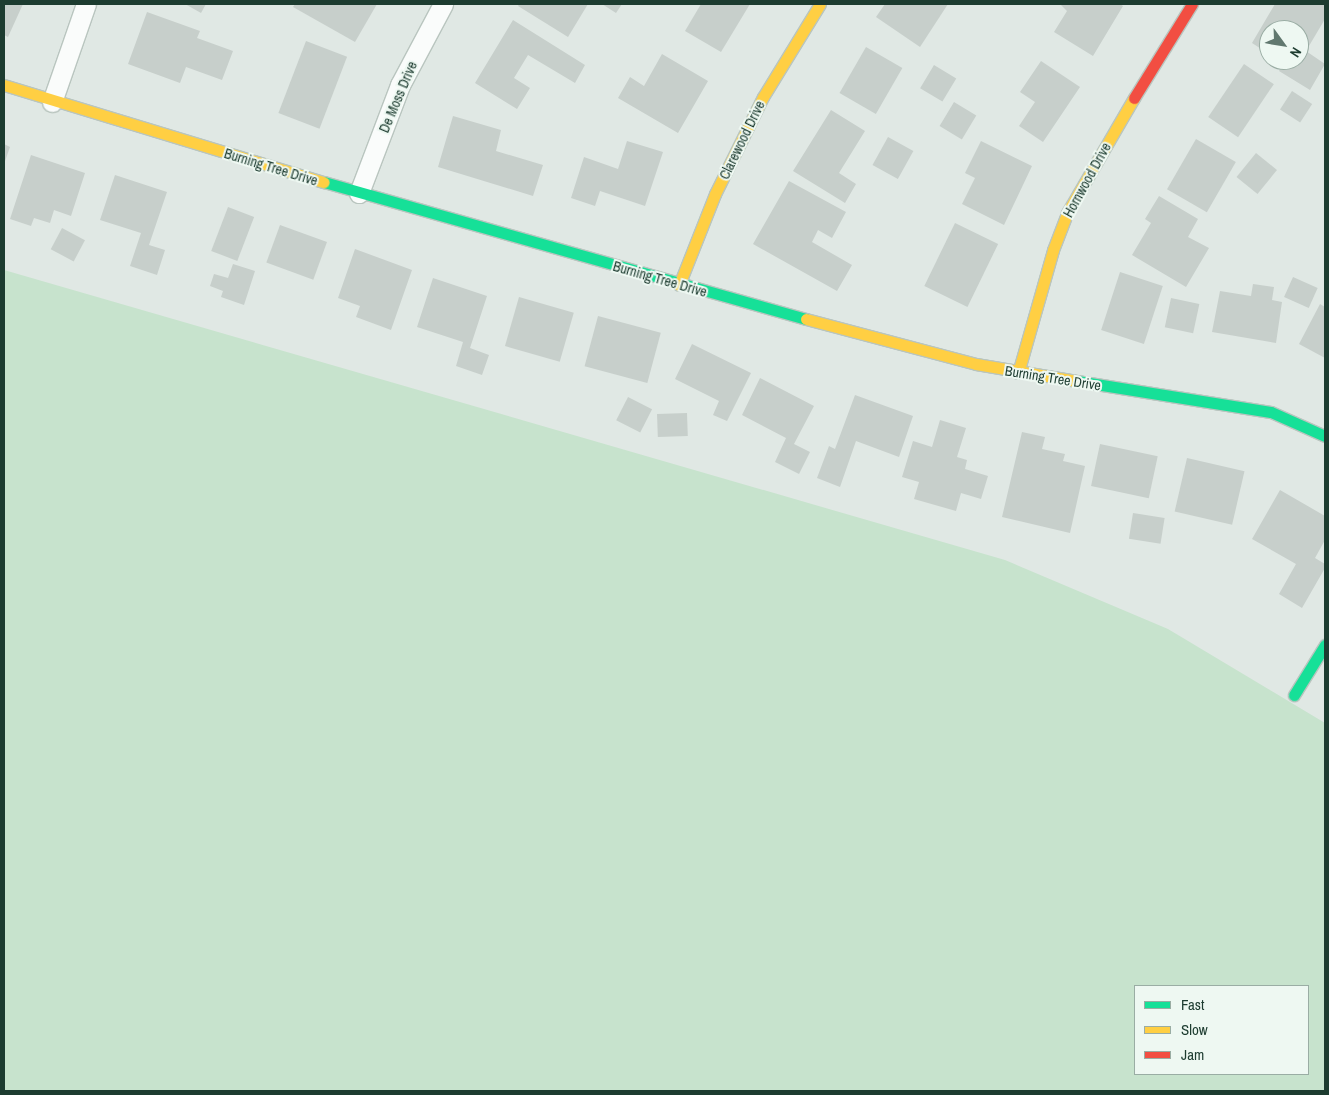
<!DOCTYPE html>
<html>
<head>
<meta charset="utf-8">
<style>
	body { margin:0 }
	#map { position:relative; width:1329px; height:1095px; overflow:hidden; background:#e0e8e4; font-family:"Archivo Narrow",sans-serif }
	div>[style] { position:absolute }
	.green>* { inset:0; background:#c7e3cd }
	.building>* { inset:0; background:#c7cfcb; transform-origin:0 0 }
	.roads { filter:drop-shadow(1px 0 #b9c5bf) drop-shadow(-1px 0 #b9c5bf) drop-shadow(0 1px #b9c5bf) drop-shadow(0 -1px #b9c5bf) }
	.street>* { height:19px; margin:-9.5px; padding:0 9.5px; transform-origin:9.5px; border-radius:9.5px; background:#fafcfb }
	.fast>* { height:11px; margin:-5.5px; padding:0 5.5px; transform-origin:5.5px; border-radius:5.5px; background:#16e098 }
	.slow>* { height:11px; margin:-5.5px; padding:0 5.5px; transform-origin:5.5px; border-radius:5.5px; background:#ffcf43 }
	.jam>* { height:11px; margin:-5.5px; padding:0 5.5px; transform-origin:5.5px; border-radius:5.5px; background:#f24e42 }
	span { translate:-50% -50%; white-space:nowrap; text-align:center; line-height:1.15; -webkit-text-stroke:4px #eef8f2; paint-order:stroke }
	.street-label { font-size:14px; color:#1d3c30 }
	.frame { position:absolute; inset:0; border:5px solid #1d3c30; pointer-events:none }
	.legend { position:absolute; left:1134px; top:985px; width:175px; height:90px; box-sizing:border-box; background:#eef8f2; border:1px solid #9aada4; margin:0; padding:6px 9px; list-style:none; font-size:15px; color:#1d3c30 }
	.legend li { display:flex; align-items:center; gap:10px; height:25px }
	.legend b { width:25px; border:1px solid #9aada4 }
	.north { position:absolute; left:1259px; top:20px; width:50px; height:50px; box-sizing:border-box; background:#eef8f2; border:1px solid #9aada4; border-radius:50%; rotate:122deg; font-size:14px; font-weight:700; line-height:20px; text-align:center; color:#1d3c30 }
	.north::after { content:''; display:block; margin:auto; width:18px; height:22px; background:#61786f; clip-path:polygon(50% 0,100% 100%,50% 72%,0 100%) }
</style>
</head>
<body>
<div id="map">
	<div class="green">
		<div style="clip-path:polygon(evenodd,4px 270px,1005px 560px,1168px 629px,1325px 723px,1325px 1091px,4px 1091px,4px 270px,1135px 986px,1308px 986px,1308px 1074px,1135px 1074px,1135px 986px)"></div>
	</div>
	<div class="building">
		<div style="clip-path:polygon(4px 4px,23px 4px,8px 37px,4px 35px)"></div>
		<div style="clip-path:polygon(185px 4px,206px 4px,201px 13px)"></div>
		<div style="clip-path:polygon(295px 4px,377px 4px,355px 42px,293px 7px)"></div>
		<div style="clip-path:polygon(519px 4px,588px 4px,568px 37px,518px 6px)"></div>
		<div style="clip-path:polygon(602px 4px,622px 4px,616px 13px)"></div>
		<div style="clip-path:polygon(701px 4px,750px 4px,721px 52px,685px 31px)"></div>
		<div style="clip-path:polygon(885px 4px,948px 4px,920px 47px,876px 17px)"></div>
		<div style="clip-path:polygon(1060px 4px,1120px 4px,1123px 6px,1093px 56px,1054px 32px,1067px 11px)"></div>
		<div style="clip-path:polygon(1275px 4px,1325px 5px,1325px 19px,1306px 51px,1325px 64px,1310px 90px,1279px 71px,1284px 62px,1280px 60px,1299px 60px,1299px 30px,1269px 30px,1269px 54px,1252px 43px)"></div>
		<div style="clip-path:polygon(147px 12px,200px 31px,197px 38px,233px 51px,222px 80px,186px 67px,180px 83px,128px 64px)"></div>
		<div style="clip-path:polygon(513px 20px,585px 65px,575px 83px,528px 55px,514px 78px,530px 88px,517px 109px,475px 83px)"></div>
		<div style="left:306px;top:41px;width:44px;height:77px;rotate:21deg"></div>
		<div style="left:866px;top:47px;width:42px;height:53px;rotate:30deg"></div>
		<div style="clip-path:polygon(662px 54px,708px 81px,678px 133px,618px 98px,630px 77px,644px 86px)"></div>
		<div style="clip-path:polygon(1041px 61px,1080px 87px,1043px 142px,1019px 126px,1035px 102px,1020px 92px)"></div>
		<div style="left:1244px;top:64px;width:36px;height:64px;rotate:34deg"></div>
		<div style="left:934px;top:65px;width:26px;height:27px;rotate:31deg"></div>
		<div style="left:1292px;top:91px;width:24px;height:22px;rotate:33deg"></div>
		<div style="left:954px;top:102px;width:26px;height:28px;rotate:31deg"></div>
		<div style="clip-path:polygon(831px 110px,865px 131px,839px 173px,856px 184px,845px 203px,793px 171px)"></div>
		<div style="clip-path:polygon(453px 116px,501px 130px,496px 151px,543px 165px,533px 196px,438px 167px)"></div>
		<div style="left:888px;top:137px;width:29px;height:32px;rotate:29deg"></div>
		<div style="left:1196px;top:139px;width:46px;height:58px;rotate:30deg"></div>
		<div style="clip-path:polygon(627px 141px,663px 152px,645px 206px,600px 191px,595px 206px,571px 198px,584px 157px,618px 169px)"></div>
		<div style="clip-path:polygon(981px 141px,1032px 166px,1004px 225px,962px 204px,975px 178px,965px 173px)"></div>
		<div style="clip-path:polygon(4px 144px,10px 147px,4px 164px)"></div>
		<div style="left:1256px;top:153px;width:27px;height:31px;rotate:39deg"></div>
		<div style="clip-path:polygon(31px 155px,85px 173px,71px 216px,54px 210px,50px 223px,34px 218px,31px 226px,10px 219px)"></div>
		<div style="clip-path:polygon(115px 175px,167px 192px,149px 245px,165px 250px,157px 275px,130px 266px,141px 233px,100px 220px)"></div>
		<div style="clip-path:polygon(789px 181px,846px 212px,832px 238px,818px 230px,812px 242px,852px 265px,837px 291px,753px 244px)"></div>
		<div style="clip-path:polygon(1159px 196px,1198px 219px,1188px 237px,1209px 248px,1186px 287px,1132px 255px,1151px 223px,1145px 219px)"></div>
		<div style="left:228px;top:207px;width:28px;height:47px;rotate:21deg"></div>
		<div style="left:955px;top:223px;width:48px;height:70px;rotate:26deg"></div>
		<div style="left:280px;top:225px;width:50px;height:40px;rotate:20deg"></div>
		<div style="left:62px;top:228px;width:26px;height:24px;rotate:28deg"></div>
		<div style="clip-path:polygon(355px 249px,412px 270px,391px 330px,356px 317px,360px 306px,338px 298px)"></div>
		<div style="clip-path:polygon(233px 264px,255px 271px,244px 305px,221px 297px,223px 291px,210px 286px,214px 274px,228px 278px)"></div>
		<div style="left:1120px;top:272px;width:45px;height:61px;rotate:18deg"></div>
		<div style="left:1293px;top:277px;width:27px;height:22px;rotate:24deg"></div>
		<div style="clip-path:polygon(433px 278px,487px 296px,470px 348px,489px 355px,482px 375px,456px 366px,463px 342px,417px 327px)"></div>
		<div style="clip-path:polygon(1253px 284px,1274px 287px,1272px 300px,1282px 302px,1276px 343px,1212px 332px,1220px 291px,1251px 296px)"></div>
		<div style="left:519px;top:297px;width:57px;height:51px;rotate:16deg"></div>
		<div style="left:1171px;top:298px;width:29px;height:30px;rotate:12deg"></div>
		<div style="clip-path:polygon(1320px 304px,1325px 307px,1325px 358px,1299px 344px)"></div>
		<div style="left:598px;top:316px;width:65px;height:52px;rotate:15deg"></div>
		<div style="clip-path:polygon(692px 344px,751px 373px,727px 421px,713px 415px,719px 401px,675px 379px)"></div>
		<div style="clip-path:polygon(760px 378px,814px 406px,794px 444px,810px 452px,799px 474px,775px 462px,786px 438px,742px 415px)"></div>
		<div style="clip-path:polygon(855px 395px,913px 416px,899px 457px,856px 441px,840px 487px,817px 478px,829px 446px,835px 449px)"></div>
		<div style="left:628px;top:397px;width:27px;height:26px;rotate:27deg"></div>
		<div style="left:687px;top:413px;width:23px;height:30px;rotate:88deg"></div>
		<div style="clip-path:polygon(940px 420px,966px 428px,957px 457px,967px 460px,965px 469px,988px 476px,981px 499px,961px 493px,956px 511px,914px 499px,919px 482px,902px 477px,913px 441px,932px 447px)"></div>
		<div style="clip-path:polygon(1022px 432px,1045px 437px,1042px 449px,1065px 454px,1063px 461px,1085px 466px,1070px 533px,1002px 517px)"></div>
		<div style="left:1100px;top:444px;width:59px;height:43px;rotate:12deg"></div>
		<div style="left:1187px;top:458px;width:59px;height:55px;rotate:13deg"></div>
		<div style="clip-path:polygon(1280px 490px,1325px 516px,1325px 540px,1315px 558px,1325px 564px,1325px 568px,1302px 608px,1279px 594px,1296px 564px,1252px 539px)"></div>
		<div style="left:1133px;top:513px;width:32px;height:26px;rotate:9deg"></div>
	</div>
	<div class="roads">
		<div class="street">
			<div style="left:52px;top:102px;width:104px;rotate:-70.9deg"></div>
			<div style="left:359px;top:193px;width:116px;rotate:-69.2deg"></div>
			<div style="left:400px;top:85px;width:92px;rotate:-62deg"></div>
		</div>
		<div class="fast">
			<div style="left:324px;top:182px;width:501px;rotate:15.87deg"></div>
			<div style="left:1077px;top:381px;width:196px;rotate:9.1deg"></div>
			<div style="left:1271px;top:412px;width:59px;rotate:24deg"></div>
			<div style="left:1294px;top:695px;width:59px;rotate:-58.2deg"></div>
		</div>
		<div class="slow">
			<div style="left:4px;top:85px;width:334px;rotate:16.9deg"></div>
			<div style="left:679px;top:285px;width:98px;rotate:-68.4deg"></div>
			<div style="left:715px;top:194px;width:108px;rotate:-63.7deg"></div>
			<div style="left:763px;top:97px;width:109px;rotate:-58.5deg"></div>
			<div style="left:806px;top:319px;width:176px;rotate:14.8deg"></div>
			<div style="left:976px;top:364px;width:102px;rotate:9.6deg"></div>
			<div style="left:1018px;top:373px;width:128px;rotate:-74.1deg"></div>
			<div style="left:1053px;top:250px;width:40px;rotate:-69deg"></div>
			<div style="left:1067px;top:213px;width:133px;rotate:-59.8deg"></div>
		</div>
		<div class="jam">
			<div style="left:1134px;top:98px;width:110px;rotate:-58.3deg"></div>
		</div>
	</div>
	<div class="street-label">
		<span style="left:398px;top:97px;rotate:-67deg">De Moss Drive</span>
		<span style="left:742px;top:140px;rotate:-64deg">Clarewood Drive</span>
		<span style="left:271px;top:167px;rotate:17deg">Burning Tree Drive</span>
		<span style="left:1087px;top:180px;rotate:-61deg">Hornwood Drive</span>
		<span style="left:660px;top:279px;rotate:16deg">Burning Tree Drive</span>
		<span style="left:1053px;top:378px;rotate:9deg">Burning Tree Drive</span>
	</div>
	<div class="frame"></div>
	<ul class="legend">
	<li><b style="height:6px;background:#16e098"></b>Fast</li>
	<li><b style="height:6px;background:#ffcf43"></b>Slow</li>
	<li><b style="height:6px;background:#f24e42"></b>Jam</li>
	</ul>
	<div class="north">N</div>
</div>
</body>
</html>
